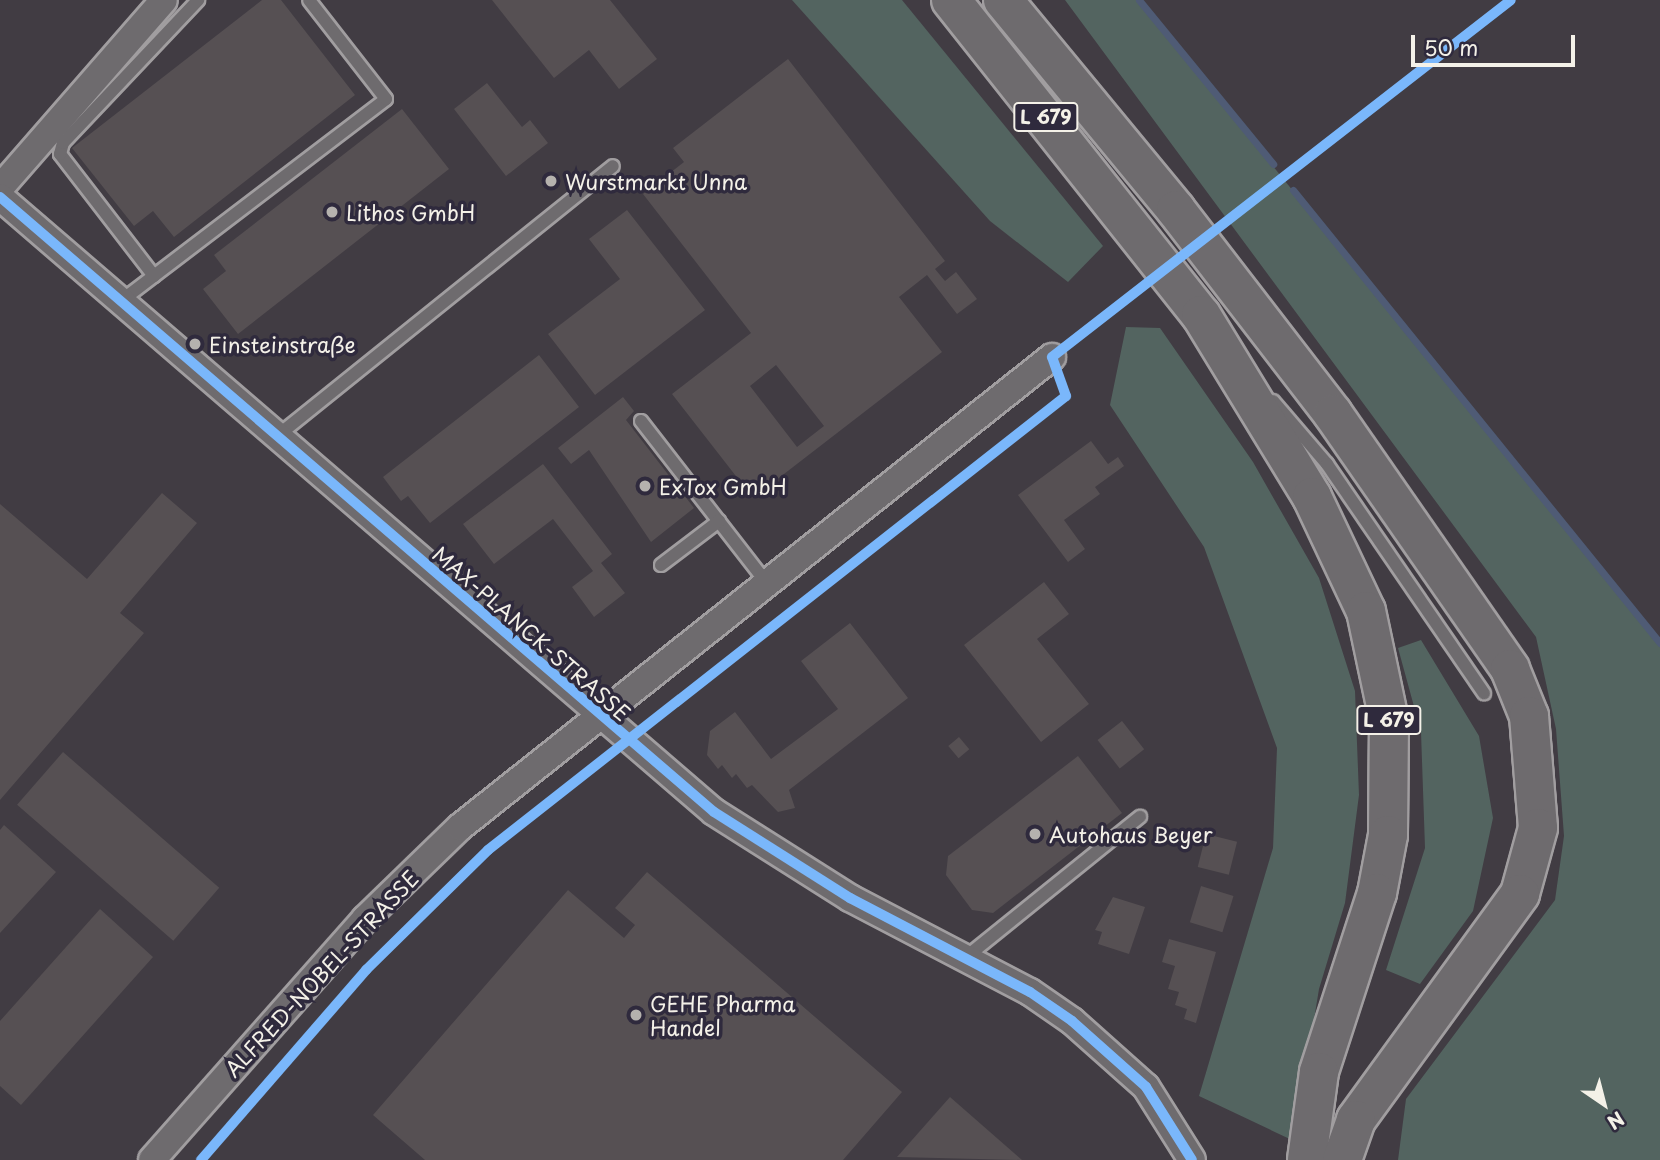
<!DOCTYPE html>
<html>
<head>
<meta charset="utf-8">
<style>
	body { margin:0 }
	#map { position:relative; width:1660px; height:1160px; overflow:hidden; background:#413c43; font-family:"Playpen Sans",sans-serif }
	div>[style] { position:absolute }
	.green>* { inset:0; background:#536460 }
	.stream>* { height:7px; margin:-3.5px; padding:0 3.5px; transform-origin:3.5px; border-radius:3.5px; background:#4f5b75 }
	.building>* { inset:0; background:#565053; transform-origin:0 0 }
	.roads { filter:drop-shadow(2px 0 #a19ea0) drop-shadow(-2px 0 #a19ea0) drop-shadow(0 2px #a19ea0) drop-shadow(0 -2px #a19ea0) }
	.service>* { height:12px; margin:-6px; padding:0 6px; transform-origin:6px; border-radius:6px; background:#6e6b6e }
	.minor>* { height:26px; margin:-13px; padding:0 13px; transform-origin:13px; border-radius:13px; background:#6e6b6e }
	.trunk>* { height:38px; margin:-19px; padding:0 19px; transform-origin:19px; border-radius:19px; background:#6e6b6e }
	.cycleway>* { height:10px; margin:-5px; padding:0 5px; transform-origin:5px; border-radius:5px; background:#7ab7fb }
	.dots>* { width:19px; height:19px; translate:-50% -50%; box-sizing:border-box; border:4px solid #2f2a3d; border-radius:50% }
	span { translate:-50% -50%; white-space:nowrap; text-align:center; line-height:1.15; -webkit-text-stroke:7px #2f2a3d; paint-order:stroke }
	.shield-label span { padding:2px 5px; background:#2f2a3d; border:2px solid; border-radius:5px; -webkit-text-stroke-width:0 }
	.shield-label { font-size:19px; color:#f4f1e8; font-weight:700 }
	.poi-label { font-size:21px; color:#f4f1e8 }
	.left { translate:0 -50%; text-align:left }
	.street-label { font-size:21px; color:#f4f1e8 }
	.north { position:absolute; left:1569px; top:1069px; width:70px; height:70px; -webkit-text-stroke:5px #2f2a3d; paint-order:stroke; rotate:145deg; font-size:19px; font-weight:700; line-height:28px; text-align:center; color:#f4f1e8 }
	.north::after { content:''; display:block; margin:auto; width:24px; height:32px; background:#f4f1e8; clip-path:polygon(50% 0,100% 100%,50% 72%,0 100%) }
	.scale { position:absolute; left:1411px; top:35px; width:164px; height:32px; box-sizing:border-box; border:4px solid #f4f1e8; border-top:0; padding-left:9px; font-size:21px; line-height:24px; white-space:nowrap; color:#f4f1e8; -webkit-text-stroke:5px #2f2a3d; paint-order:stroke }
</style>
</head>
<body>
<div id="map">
	<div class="green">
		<div style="clip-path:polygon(792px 0,902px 0,1103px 246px,1068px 282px,990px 221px)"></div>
		<div style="clip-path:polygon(1065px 0,1138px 0,1660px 643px,1660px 1160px,1398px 1160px,1406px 1099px,1555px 900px,1564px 836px,1556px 729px,1536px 637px)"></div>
		<div style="clip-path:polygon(1126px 327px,1160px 328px,1253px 462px,1319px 578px,1355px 691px,1359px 795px,1345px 903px,1319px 989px,1294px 1141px,1199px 1096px,1273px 848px,1277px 748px,1204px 547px,1110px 405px)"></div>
		<div style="clip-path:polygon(1421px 640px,1479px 736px,1493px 818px,1473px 911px,1420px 984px,1386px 970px,1425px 848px,1421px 732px,1398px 648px)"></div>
	</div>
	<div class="stream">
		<div style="left:1139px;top:0;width:212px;rotate:50.7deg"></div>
		<div style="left:1293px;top:190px;width:583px;rotate:50.99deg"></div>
	</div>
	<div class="building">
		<div style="clip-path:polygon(262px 0,281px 0,355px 95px,174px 237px,153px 211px,134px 226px,72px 148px)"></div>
		<div style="clip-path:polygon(492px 0,610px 0,657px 59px,619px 89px,589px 50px,554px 78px)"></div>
		<div style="clip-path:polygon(evenodd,788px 59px,945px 261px,935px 269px,945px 281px,956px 272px,977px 299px,957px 314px,927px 275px,899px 297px,942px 352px,753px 498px,672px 394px,751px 333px,643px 194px,684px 162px,673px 148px,788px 59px,776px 365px,824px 426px,797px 447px,750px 386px,776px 365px)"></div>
		<div style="clip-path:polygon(487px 83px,522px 127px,530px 120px,548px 143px,506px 176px,454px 109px)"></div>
		<div style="clip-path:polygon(402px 109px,449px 169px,238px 334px,203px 289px,226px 271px,214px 255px)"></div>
		<div style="clip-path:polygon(627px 210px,705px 310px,595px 395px,548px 334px,620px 279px,589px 239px)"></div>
		<div style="clip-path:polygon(539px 355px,579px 407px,430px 523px,408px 496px,401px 501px,383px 477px)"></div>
		<div style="clip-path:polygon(623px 397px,634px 411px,626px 420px,694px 508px,651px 542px,589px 450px,571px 464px,558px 448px)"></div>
		<div style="clip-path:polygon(1091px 441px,1108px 464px,1118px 457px,1124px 466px,1095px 487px,1100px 494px,1064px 520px,1085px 549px,1068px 562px,1018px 495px)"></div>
		<div style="clip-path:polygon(543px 464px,612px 554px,601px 563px,625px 593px,594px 617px,572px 587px,593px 571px,553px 519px,494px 564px,463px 524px)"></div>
		<div style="clip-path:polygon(162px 493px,197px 523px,120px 613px,144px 633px,0 800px,0 504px,87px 579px)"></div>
		<div style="clip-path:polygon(1044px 582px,1069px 614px,1037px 639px,1089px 704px,1041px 742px,964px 645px)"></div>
		<div style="clip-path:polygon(850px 623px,908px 698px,789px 790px,795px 808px,778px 812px,752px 785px,747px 788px,736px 774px,732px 778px,722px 765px,718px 769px,707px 755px,710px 731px,735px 712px,771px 759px,838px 709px,801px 661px)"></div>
		<div style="left:1122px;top:721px;width:36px;height:31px;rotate:52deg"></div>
		<div style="left:959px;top:737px;width:16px;height:14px;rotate:50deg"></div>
		<div style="left:63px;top:752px;width:207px;height:70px;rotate:41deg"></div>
		<div style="clip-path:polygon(1078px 756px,1122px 813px,993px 913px,972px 910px,946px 875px,948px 856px)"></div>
		<div style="clip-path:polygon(4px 825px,56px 872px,0 933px,0 830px)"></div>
		<div style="left:1206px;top:834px;width:32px;height:34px;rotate:14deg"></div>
		<div style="clip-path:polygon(647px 872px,902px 1092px,843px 1160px,425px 1160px,373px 1115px,568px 890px,624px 938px,635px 925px,615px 908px)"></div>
		<div style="left:1201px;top:886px;width:34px;height:38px;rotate:17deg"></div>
		<div style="clip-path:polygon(1113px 897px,1145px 907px,1129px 954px,1098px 944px,1102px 932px,1095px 930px)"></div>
		<div style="clip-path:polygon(100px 909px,153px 957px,21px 1105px,0 1086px,0 1021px)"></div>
		<div style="clip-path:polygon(1169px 939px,1216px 952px,1196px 1023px,1184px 1019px,1187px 1009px,1175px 1005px,1179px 992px,1168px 989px,1175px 966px,1162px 962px)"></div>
		<div style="clip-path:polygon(950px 1097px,1022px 1160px,897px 1157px)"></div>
	</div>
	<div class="roads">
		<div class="service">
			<div style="left:154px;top:276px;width:154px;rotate:-127.6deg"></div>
			<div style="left:60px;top:154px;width:11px;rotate:-75deg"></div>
			<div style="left:63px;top:143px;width:197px;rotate:-46.6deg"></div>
			<div style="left:121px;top:301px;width:333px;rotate:-37.3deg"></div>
			<div style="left:386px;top:99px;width:125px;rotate:-127.9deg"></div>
			<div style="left:1273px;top:401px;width:83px;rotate:49.4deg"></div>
			<div style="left:1327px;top:464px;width:278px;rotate:55.6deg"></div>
			<div style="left:641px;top:421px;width:204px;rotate:52.2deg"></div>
			<div style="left:276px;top:437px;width:432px;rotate:-38.8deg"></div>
			<div style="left:661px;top:565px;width:73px;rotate:-37.2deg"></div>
			<div style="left:965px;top:958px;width:225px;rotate:-38.9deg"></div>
		</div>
		<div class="minor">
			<div style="left:0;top:188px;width:249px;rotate:-48.9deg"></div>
			<div style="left:0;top:197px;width:942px;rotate:40.74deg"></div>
			<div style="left:714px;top:812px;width:161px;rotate:32.3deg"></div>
			<div style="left:850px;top:898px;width:203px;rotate:27.6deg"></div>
			<div style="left:1030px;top:992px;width:51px;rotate:34.6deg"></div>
			<div style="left:1072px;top:1021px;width:99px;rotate:41.7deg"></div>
			<div style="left:1146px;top:1087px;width:86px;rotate:57.8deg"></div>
			<div style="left:152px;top:1160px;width:322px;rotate:-48.5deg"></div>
			<div style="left:365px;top:919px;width:132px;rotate:-44.1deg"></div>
			<div style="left:460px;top:827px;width:756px;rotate:-38.45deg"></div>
		</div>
		<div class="trunk">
			<div style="left:951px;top:0;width:402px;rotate:51.6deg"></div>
			<div style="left:1201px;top:315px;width:213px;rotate:58.6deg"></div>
			<div style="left:1312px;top:497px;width:126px;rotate:64.7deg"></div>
			<div style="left:1366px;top:611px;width:111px;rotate:78.1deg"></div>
			<div style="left:1389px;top:720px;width:115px;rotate:90.5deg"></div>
			<div style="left:1388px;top:835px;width:59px;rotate:100.7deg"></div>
			<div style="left:1377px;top:893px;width:188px;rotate:108deg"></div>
			<div style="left:1319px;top:1072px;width:89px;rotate:97.8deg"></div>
			<div style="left:1003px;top:0;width:272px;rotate:50.5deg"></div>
			<div style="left:1176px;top:210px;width:257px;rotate:52.4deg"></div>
			<div style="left:1333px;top:414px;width:310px;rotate:55.2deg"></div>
			<div style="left:1510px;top:669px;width:51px;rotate:68deg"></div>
			<div style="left:1529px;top:716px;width:112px;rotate:85.4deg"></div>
			<div style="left:1538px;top:828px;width:68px;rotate:105.3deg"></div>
			<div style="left:1520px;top:894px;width:279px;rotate:126deg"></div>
			<div style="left:1356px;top:1120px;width:42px;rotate:109.3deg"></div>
		</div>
	</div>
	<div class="cycleway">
		<div style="left:0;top:197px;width:942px;rotate:40.74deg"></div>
		<div style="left:714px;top:812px;width:161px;rotate:32.3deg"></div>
		<div style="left:850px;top:898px;width:203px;rotate:27.6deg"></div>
		<div style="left:1030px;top:992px;width:51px;rotate:34.6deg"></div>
		<div style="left:1072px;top:1021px;width:99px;rotate:41.7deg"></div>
		<div style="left:1146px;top:1087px;width:86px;rotate:57.8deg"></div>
		<div style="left:201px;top:1160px;width:252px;rotate:-49deg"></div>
		<div style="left:366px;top:970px;width:171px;rotate:-44.5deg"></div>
		<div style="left:488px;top:850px;width:735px;rotate:-38.15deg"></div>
		<div style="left:1066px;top:396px;width:41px;rotate:-109.7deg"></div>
		<div style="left:1052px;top:357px;width:581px;rotate:-37.87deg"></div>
	</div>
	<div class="dots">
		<div style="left:551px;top:181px;background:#b5b2ae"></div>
		<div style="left:332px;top:212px;background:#b5b2ae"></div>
		<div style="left:195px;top:344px;background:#b5b2ae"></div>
		<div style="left:645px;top:486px;background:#b5b2ae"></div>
		<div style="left:1035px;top:834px;background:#b5b2ae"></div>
		<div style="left:636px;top:1015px;background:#b5b2ae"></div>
	</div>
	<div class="shield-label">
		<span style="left:1046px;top:117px">L 679</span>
		<span style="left:1389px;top:720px">L 679</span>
	</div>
	<div class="poi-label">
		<span class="left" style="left:565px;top:181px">Wurstmarkt Unna</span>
		<span class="left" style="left:346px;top:212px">Lithos GmbH</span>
		<span class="left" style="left:209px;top:344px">Einsteinstraße</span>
		<span class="left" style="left:659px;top:486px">ExTox GmbH</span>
		<span class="left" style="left:1049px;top:834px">Autohaus Beyer</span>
		<span class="left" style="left:650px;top:1015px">GEHE Pharma<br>Handel</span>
	</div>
	<div class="street-label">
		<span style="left:532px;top:633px;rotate:41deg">MAX-PLANCK-STRASSE</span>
		<span style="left:321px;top:973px;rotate:-47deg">ALFRED-NOBEL-STRASSE</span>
	</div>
	<div class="north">N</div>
	<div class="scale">50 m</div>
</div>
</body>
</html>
